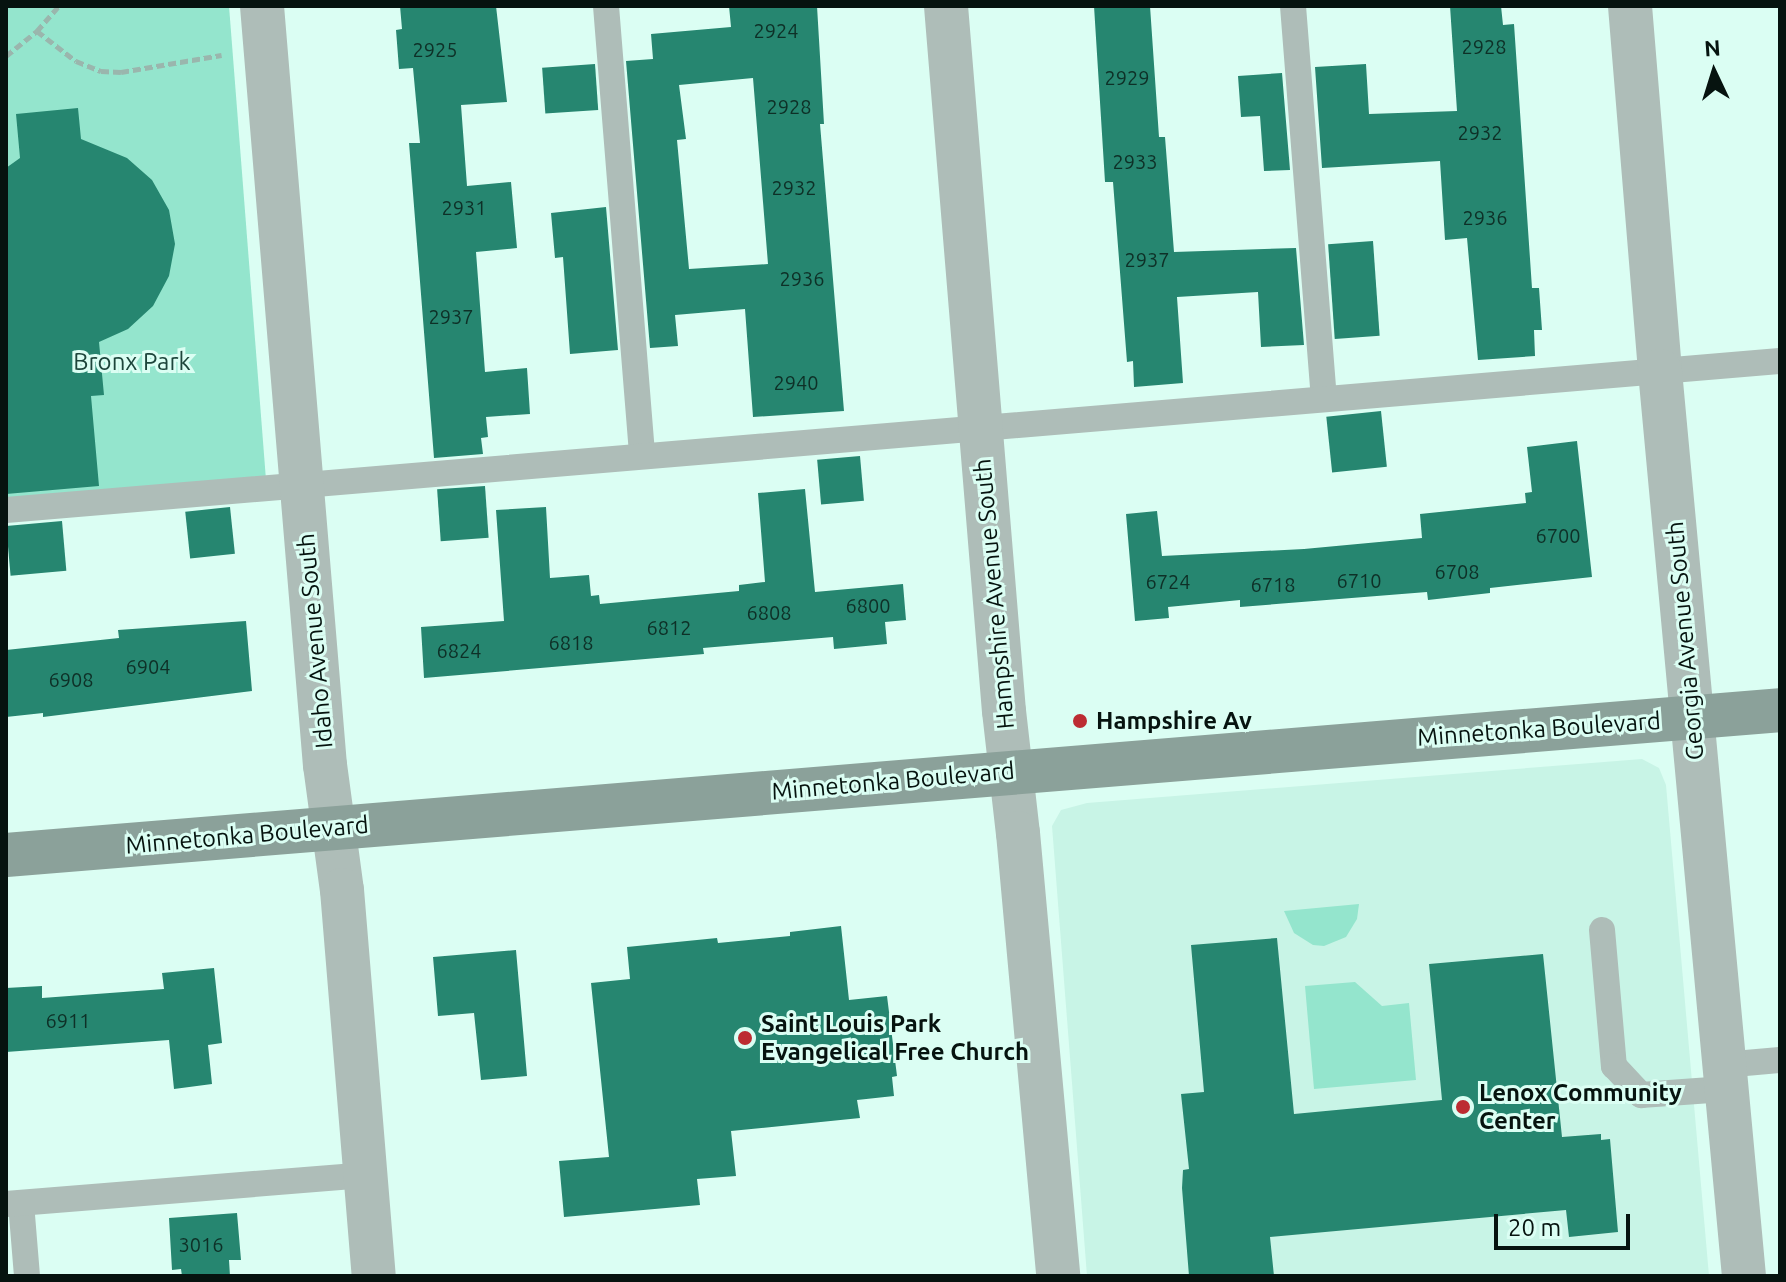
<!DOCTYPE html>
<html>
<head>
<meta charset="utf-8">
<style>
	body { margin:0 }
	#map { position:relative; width:1786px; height:1282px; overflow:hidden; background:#dbfef3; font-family:Ubuntu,sans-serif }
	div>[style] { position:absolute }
	.built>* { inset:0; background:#c8f4e6 }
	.green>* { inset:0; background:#94e5cd }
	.building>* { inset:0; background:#268670; transform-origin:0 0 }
	.path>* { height:5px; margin-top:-2.5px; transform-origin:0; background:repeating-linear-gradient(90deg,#9ab6ad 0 8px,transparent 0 12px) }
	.lane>* { height:26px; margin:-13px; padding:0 13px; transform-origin:13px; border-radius:13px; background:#aebdb8 }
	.street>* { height:44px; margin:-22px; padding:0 22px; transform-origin:22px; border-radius:22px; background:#aebdb8 }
	.secondary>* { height:44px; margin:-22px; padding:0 22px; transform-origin:22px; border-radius:22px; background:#8ba19a }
	.dots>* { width:22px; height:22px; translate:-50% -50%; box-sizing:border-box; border:4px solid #dbfef3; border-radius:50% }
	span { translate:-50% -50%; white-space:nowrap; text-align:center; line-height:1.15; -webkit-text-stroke:6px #dbfef3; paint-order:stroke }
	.number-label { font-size:20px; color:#0e3027 }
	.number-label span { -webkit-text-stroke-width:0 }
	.park-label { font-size:24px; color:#1d453b }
	.street-label { font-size:24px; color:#06130f }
	.poi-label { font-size:24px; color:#06130f; font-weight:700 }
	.left { translate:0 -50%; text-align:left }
	.frame { position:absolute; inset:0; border:8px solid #06130f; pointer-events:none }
	.north { position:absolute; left:1674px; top:32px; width:80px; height:80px; -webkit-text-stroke:6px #dbfef3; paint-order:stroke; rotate:356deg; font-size:22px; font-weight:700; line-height:32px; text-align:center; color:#06130f }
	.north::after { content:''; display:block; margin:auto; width:28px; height:36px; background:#06130f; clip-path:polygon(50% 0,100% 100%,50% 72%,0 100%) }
	.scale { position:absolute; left:1494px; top:1214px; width:136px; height:36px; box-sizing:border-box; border:4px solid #06130f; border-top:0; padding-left:10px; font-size:24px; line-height:28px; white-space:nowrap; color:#06130f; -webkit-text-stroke:6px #dbfef3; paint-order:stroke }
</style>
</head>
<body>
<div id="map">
	<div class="built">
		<div style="clip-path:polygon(1642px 759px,1659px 768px,1666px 785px,1709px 1276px,1087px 1276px,1052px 826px,1061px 810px,1087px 803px)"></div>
	</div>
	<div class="green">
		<div style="clip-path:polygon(6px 6px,229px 6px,266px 480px,6px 500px)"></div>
		<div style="clip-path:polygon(1359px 904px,1357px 919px,1346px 937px,1324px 946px,1313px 945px,1294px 933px,1284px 911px)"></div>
		<div style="clip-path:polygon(1355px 982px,1382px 1006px,1409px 1003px,1416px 1080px,1314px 1089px,1305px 986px)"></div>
	</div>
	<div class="building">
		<div style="clip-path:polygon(400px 6px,496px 6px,507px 102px,461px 105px,467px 186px,511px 182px,517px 248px,476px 252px,485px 372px,527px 368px,530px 414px,486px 417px,488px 437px,481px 438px,483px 454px,434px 458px,409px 143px,420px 143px,413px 68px,399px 69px,396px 30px,402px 29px)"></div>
		<div style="clip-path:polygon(evenodd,729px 6px,817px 6px,824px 124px,820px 124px,844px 411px,753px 417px,745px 309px,675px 315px,678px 346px,650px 348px,626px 61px,653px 59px,651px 34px,731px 27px,729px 6px,753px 78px,768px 264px,689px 269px,677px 140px,686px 139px,679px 85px,753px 78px)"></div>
		<div style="clip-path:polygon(1094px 6px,1150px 6px,1159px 137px,1165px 137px,1174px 252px,1296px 248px,1304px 345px,1261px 347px,1258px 292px,1177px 297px,1183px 383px,1134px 387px,1133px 361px,1127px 362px,1113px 182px,1105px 182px)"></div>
		<div style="clip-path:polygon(1450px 6px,1501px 6px,1503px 25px,1514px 24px,1532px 288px,1539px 288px,1542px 330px,1534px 330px,1535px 356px,1478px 360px,1467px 238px,1445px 240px,1440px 161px,1322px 168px,1315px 67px,1366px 64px,1369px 114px,1457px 111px)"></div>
		<div style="left:595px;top:64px;width:46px;height:53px;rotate:86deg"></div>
		<div style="clip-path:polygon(1282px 73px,1290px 170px,1264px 171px,1260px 116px,1241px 117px,1238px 76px)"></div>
		<div style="clip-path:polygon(78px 108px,81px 139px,127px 158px,152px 180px,169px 210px,175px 244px,169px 276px,153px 306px,128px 329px,99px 342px,104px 395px,91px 396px,99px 486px,6px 494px,6px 168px,20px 158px,16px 114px)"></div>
		<div style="clip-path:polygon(606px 207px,618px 350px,570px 354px,563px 257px,555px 258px,551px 213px)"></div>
		<div style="left:1373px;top:241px;width:95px;height:45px;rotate:86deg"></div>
		<div style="left:1381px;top:411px;width:56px;height:55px;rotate:84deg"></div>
		<div style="clip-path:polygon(1577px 441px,1592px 577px,1490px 588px,1490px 593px,1428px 600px,1427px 592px,1240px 607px,1240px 600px,1168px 607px,1169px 618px,1135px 621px,1126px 514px,1157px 511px,1162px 556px,1304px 549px,1422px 538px,1420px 514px,1526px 503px,1525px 493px,1532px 492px,1527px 447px)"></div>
		<div style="left:860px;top:456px;width:45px;height:43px;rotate:85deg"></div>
		<div style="left:485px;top:486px;width:52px;height:48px;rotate:86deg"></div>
		<div style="clip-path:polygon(805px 489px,815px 592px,903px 584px,906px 620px,885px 622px,887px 644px,834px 649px,833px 637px,703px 648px,704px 654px,424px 678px,421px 627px,504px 621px,496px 510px,546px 507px,550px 578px,589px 575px,591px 596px,599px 595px,600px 604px,739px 591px,739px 585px,765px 582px,758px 493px)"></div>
		<div style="left:230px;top:507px;width:47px;height:45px;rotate:84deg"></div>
		<div style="left:62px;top:521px;width:50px;height:56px;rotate:85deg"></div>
		<div style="clip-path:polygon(246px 621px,252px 691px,43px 717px,43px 713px,6px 717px,6px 650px,119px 638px,118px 630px)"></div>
		<div style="clip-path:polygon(841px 926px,849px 1000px,887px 996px,897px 1076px,892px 1077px,894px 1096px,857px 1100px,860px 1118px,731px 1131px,736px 1176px,697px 1179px,700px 1205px,564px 1217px,559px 1161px,609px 1157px,591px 983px,630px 979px,627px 947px,717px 938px,718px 943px,790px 936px,790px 932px)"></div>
		<div style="clip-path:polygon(1277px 938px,1294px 1114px,1442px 1100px,1429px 964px,1543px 954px,1562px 1137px,1601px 1134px,1601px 1140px,1610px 1139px,1618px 1232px,1569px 1237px,1566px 1210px,1270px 1237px,1274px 1276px,1189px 1276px,1182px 1188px,1183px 1170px,1189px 1169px,1181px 1094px,1204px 1092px,1191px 945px)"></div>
		<div style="clip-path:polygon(516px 950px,527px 1076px,481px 1080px,474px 1013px,438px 1016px,433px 957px)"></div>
		<div style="clip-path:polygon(214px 968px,222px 1043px,208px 1045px,212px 1084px,174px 1089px,169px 1040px,6px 1052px,6px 988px,42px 986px,42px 998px,164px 989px,162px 973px)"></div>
		<div style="clip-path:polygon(237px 1213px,241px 1260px,229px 1260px,230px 1276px,182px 1276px,181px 1269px,172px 1270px,169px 1218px)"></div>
	</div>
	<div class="path">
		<div style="left:37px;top:31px;width:49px;rotate:37.6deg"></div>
		<div style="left:76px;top:61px;width:27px;rotate:22deg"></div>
		<div style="left:101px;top:71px;width:20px;rotate:3deg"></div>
		<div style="left:121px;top:72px;width:102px;rotate:-9.6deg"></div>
		<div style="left:6px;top:56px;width:40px;rotate:-39deg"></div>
		<div style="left:37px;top:31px;width:33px;rotate:-49deg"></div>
	</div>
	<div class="lane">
		<div style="left:606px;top:6px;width:449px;rotate:85.4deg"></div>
		<div style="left:1293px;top:6px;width:392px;rotate:85.5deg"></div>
		<div style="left:6px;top:510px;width:1780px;rotate:-4.8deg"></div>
		<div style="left:1602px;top:930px;width:137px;rotate:85deg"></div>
		<div style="left:1614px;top:1066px;width:40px;rotate:47deg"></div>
		<div style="left:1641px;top:1095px;width:84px;rotate:-4.1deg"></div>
		<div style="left:1723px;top:1065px;width:57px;rotate:-5deg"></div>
		<div style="left:21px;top:1203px;width:73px;rotate:85.3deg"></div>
		<div style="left:6px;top:1204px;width:360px;rotate:-4.6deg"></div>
	</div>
	<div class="street">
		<div style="left:262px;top:6px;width:762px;rotate:85.26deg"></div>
		<div style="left:325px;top:765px;width:126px;rotate:82.3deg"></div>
		<div style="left:342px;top:890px;width:387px;rotate:85.3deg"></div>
		<div style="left:946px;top:6px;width:707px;rotate:85.3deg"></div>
		<div style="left:1004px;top:711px;width:123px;rotate:83.5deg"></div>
		<div style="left:1018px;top:833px;width:445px;rotate:84.8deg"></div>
		<div style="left:1630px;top:6px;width:366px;rotate:85.3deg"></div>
		<div style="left:1660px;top:371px;width:909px;rotate:84.7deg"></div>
	</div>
	<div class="secondary">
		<div style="left:6px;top:855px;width:1780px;rotate:-4.67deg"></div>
	</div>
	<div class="dots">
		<div style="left:1080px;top:721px;background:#bc2c32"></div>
		<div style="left:745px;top:1038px;background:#bc2c32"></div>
		<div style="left:1463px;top:1107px;background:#bc2c32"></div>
	</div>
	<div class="number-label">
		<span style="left:776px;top:30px">2924</span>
		<span style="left:1484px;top:46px">2928</span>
		<span style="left:435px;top:49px">2925</span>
		<span style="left:1127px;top:77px">2929</span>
		<span style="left:789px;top:106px">2928</span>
		<span style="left:1480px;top:132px">2932</span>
		<span style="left:1135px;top:161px">2933</span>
		<span style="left:794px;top:187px">2932</span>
		<span style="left:464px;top:207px">2931</span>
		<span style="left:1485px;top:217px">2936</span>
		<span style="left:1147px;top:259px">2937</span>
		<span style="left:802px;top:278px">2936</span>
		<span style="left:451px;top:316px">2937</span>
		<span style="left:796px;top:382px">2940</span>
		<span style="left:1558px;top:535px">6700</span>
		<span style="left:1457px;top:571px">6708</span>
		<span style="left:1359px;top:580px">6710</span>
		<span style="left:1168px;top:581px">6724</span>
		<span style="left:1273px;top:584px">6718</span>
		<span style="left:868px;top:605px">6800</span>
		<span style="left:769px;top:612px">6808</span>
		<span style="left:669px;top:627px">6812</span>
		<span style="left:571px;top:642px">6818</span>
		<span style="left:459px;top:650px">6824</span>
		<span style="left:148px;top:666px">6904</span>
		<span style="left:71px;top:679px">6908</span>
		<span style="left:68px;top:1020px">6911</span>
		<span style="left:201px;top:1244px">3016</span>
	</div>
	<div class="park-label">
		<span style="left:132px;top:362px">Bronx Park</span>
	</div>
	<div class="street-label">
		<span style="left:994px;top:594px;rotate:-95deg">Hampshire Avenue South</span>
		<span style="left:315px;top:641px;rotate:-95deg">Idaho Avenue South</span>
		<span style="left:1685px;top:641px;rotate:-95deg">Georgia Avenue South</span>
		<span style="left:1539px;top:729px;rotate:-4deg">Minnetonka Boulevard</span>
		<span style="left:893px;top:781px;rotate:-5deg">Minnetonka Boulevard</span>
		<span style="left:247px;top:835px;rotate:-5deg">Minnetonka Boulevard</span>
	</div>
	<div class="poi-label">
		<span class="left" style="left:1096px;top:721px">Hampshire Av</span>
		<span class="left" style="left:761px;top:1038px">Saint Louis Park<br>Evangelical Free Church</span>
		<span class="left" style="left:1479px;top:1107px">Lenox Community<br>Center</span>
	</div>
	<div class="frame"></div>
	<div class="north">N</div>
	<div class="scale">20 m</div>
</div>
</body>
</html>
